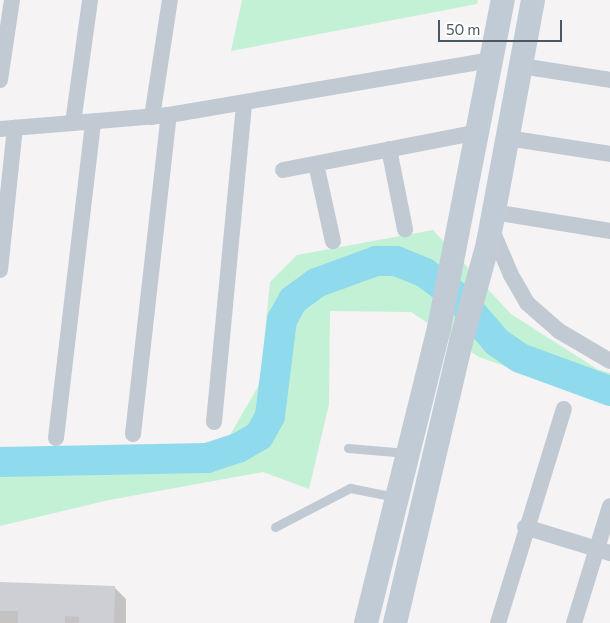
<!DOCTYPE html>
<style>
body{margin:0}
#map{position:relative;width:610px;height:623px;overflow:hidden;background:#f5f3f3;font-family:Commissioner,sans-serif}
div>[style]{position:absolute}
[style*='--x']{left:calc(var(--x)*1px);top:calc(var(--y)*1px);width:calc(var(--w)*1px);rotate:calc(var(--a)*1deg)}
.green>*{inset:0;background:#c3f1d5}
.shadow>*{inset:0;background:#0003}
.river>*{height:30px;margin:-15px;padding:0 15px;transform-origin:15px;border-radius:15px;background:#90daee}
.building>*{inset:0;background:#cdcfd5}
.lane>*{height:9px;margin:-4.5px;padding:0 4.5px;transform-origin:4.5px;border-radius:4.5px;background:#c1cad2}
.street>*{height:16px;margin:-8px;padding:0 8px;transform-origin:8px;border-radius:8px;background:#c1cad2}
.secondary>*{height:24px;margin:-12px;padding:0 12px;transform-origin:12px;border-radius:12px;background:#c1cbd6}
span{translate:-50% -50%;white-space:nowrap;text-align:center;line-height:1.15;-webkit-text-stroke:4px #fff;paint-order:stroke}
.scale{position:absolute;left:438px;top:20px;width:124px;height:22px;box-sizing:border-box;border:2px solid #4a5661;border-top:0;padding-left:6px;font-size:15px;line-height:18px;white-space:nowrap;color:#4a5661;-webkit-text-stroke:4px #fff;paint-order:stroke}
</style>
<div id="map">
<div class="green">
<div style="clip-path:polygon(242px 0,478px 0,477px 4px,231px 51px)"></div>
<div style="clip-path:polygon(433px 230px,511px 314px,597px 369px,610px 373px,610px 404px,479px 357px,411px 312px,330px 311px,329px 404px,309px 489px,263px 472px,109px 500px,0 526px,0 451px,212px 449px,230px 435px,260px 383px,270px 282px,297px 255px)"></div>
</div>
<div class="shadow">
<div style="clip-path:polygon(0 583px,114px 587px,126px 599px,126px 623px,0 623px)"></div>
</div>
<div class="river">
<div style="--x:0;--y:462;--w:207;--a:-1.1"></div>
<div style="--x:207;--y:458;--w:33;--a:-18"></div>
<div style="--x:238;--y:448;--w:24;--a:-30"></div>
<div style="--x:259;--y:436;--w:23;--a:-61"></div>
<div style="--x:270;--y:416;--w:97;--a:-82.9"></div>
<div style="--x:282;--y:320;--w:23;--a:-61"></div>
<div style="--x:293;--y:300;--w:29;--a:-36"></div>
<div style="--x:316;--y:283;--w:64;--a:-20.1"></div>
<div style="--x:376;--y:261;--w:20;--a:0"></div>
<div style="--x:396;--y:261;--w:31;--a:22"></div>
<div style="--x:425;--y:273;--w:44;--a:36.6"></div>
<div style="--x:460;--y:299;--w:57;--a:49.3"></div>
<div style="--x:497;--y:342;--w:28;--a:35"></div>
<div style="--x:520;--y:358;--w:96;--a:20.1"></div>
</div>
<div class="building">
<div style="clip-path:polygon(0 582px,115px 586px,114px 623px,79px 623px,79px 617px,65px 616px,65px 623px,18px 623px,18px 611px,0 611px)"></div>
</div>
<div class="lane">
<div style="--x:348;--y:448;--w:59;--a:4.8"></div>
<div style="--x:275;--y:527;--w:85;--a:-27.5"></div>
<div style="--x:350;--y:488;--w:47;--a:11.1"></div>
</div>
<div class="street">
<div style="--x:521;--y:66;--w:90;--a:8.9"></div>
<div style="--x:0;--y:80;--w:81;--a:-81.5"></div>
<div style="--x:152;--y:117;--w:118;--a:-81.3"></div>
<div style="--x:73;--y:123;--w:124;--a:-82.1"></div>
<div style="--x:0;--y:129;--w:170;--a:-4.7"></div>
<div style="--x:169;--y:115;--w:326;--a:-9.7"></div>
<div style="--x:507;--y:138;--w:104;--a:8.8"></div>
<div style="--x:389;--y:149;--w:82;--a:78.7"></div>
<div style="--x:316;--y:164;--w:79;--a:77.6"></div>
<div style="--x:283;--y:170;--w:199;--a:-11"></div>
<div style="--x:493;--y:212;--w:119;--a:9.2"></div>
<div style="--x:491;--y:228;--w:51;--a:66.9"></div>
<div style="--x:511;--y:275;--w:32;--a:60"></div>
<div style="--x:527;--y:303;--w:43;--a:41.2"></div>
<div style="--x:559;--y:331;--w:59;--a:30.5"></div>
<div style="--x:0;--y:270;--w:143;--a:-84"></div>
<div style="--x:214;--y:422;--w:318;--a:-84.6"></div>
<div style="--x:133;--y:434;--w:321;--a:-83.6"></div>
<div style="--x:56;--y:438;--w:318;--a:-83.3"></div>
<div style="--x:525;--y:527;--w:89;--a:17"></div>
<div style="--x:498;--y:623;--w:224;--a:-72.9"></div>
<div style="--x:574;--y:623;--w:122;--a:-72.9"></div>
</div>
<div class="secondary">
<div style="--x:366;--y:623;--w:304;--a:-76.1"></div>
<div style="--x:439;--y:328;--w:334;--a:-79"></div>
<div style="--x:395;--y:623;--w:289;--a:-76.8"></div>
<div style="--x:461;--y:342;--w:103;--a:-74.7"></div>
<div style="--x:488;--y:243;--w:247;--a:-79.5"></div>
</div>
<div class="scale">50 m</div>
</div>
